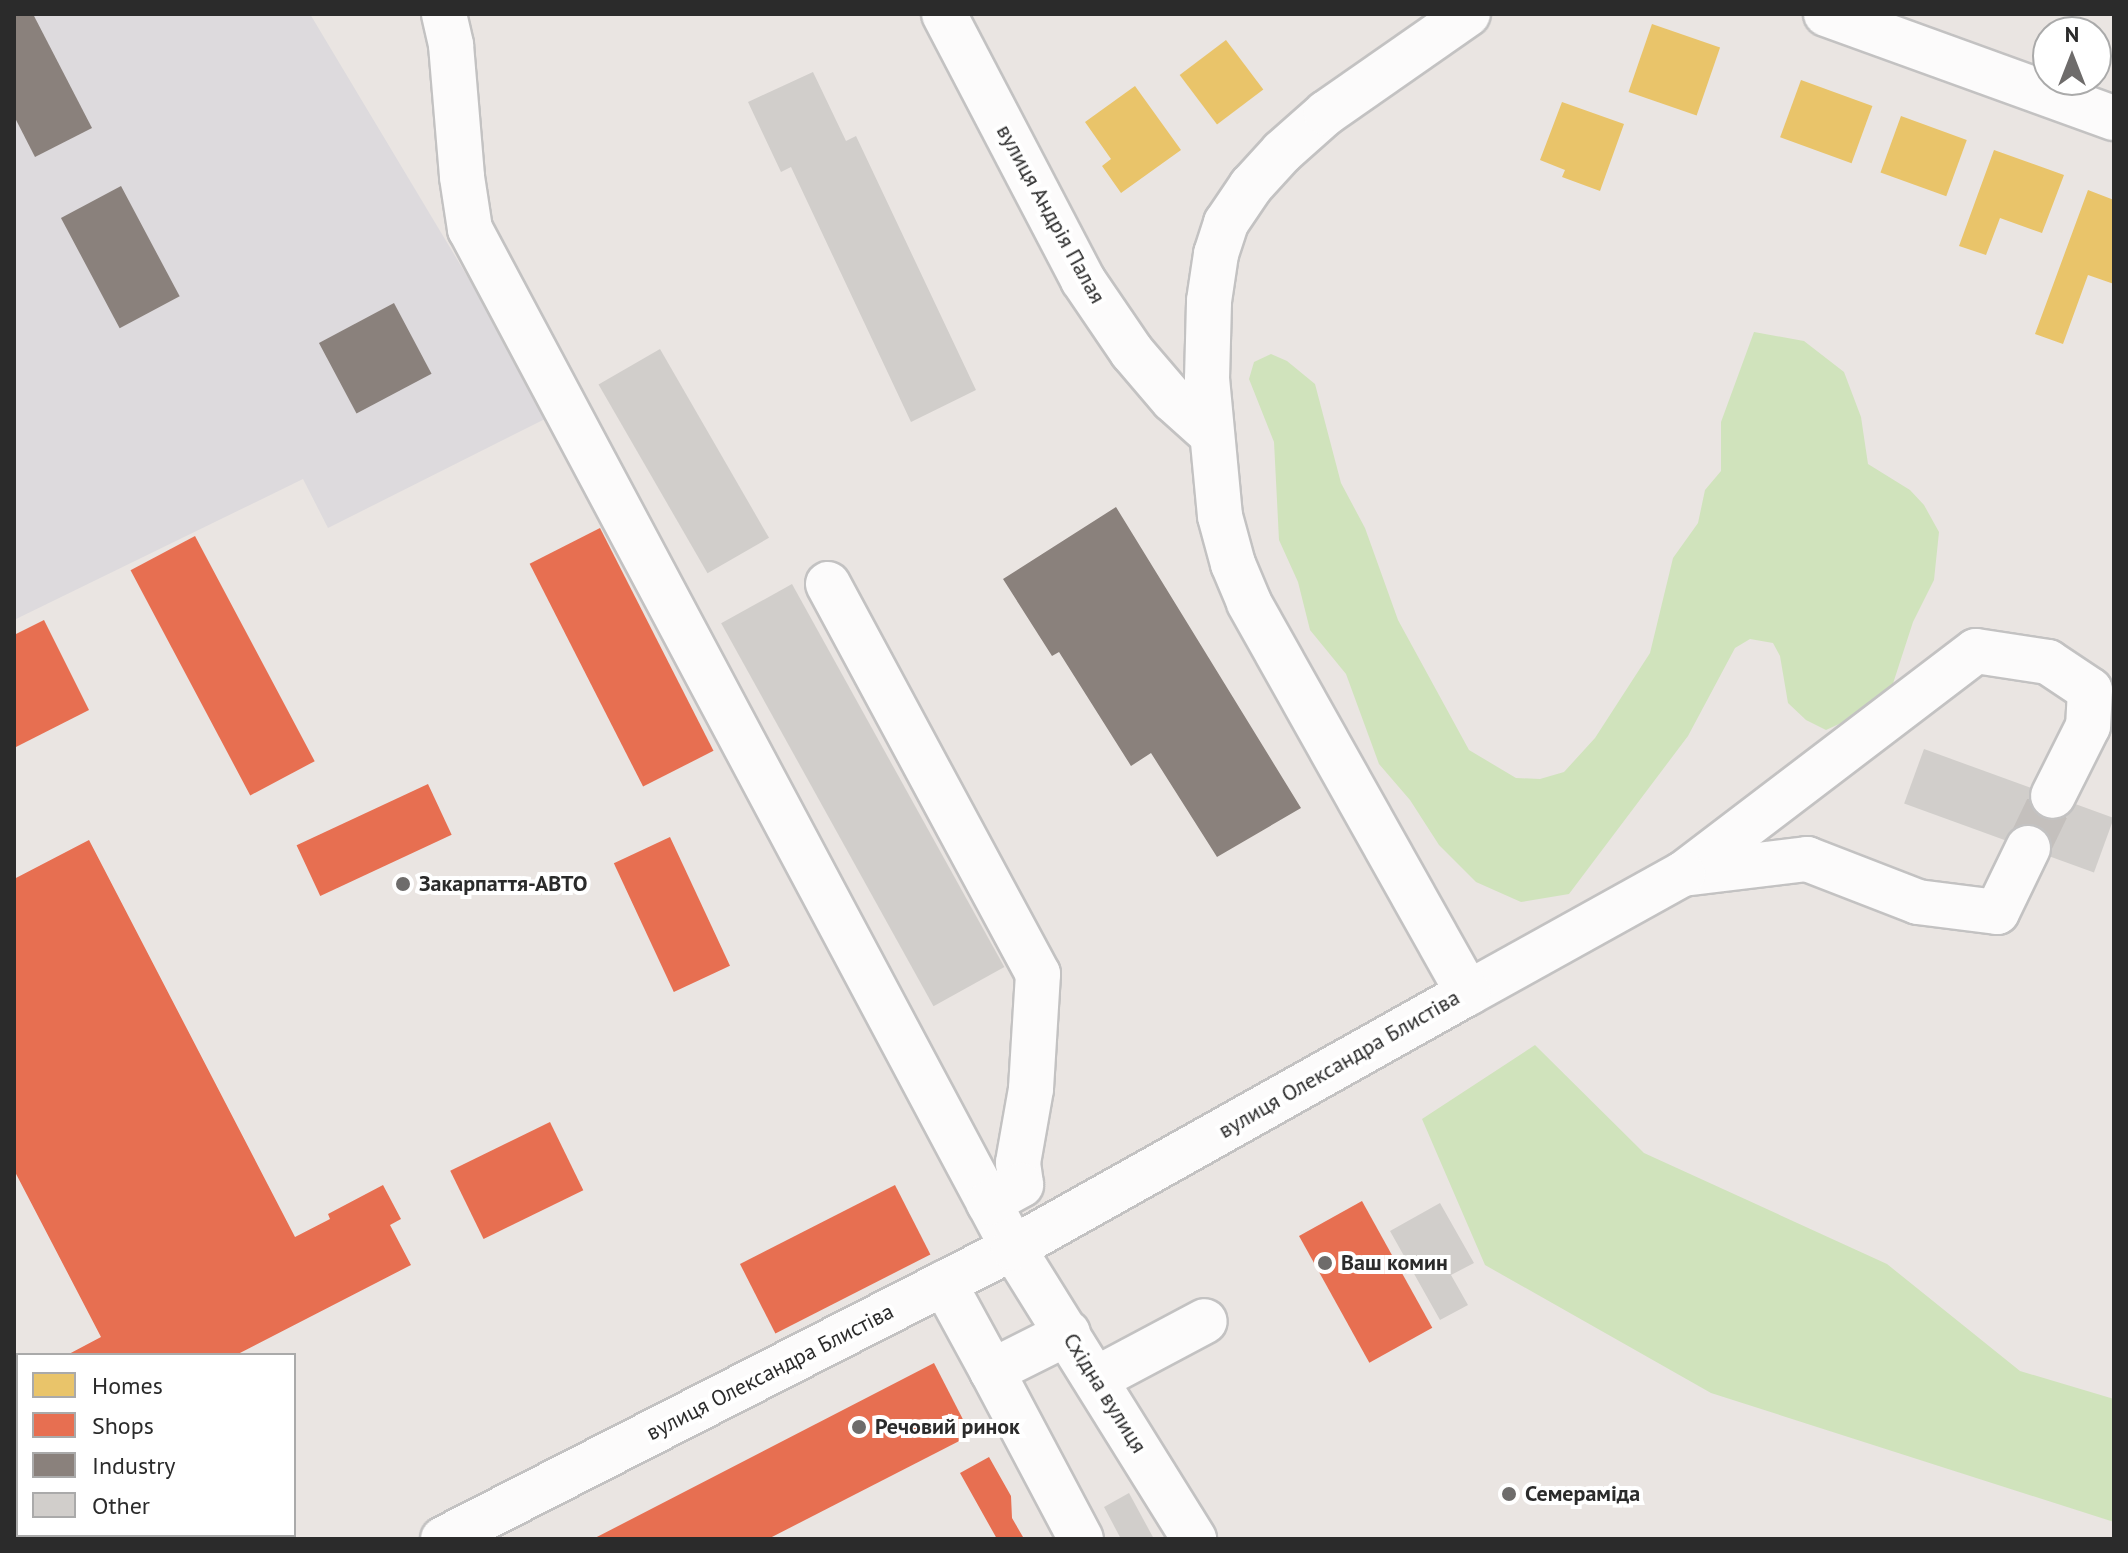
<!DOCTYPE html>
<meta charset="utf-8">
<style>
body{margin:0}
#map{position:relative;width:2128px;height:1553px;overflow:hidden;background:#eae5e2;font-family:"PT Sans",sans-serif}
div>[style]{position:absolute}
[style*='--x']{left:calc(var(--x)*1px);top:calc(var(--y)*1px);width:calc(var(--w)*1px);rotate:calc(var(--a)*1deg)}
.industrial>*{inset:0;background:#dddadd}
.green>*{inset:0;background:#d0e3bc}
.homes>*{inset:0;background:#e9c46a;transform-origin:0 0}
.shops>*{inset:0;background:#e76f51;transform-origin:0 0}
.industry>*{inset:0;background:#8a817c;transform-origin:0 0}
.building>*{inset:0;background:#d1cecb;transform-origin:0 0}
.minor-tunnel>*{height:44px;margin-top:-22px;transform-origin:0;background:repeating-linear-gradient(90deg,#c4c0bd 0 44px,transparent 0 66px)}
.roads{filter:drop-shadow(2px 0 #c3c2c2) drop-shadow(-2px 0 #c3c2c2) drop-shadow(0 2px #c3c2c2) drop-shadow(0 -2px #c3c2c2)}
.minor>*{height:44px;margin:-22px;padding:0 22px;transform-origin:22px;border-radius:22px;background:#fcfbfb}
.dots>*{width:22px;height:22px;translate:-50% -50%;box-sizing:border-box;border:4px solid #fff;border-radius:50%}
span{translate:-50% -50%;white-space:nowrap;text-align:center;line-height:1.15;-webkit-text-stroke:8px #fff;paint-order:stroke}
.street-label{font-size:22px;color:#2b2b2b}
.poi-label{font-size:22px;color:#2b2b2b;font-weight:700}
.left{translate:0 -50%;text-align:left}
.frame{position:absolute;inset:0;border:16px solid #2b2b2b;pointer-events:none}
.legend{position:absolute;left:16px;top:1353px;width:280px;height:184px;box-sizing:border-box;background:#fff;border:2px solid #aaa;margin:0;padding:10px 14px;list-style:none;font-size:24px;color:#2b2b2b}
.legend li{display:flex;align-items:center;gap:16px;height:40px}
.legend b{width:40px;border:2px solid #aaa}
.north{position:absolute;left:2032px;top:16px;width:80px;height:80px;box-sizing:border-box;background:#fff;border:2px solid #aaa;border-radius:50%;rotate:0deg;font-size:22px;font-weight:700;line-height:32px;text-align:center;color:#2b2b2b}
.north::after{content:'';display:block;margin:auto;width:28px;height:36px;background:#6e6c6b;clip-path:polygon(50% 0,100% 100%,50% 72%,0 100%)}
</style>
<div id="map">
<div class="industrial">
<div style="clip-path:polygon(14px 14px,310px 14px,551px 416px,328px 528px,303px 479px,14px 620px)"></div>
</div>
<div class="green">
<div style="clip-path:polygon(1754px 332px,1804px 341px,1844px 372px,1861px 417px,1868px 464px,1910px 490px,1924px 505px,1939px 532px,1934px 580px,1913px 622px,1887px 702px,1826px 730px,1806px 720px,1788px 703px,1780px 656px,1773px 643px,1750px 639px,1735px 648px,1688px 736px,1569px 894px,1521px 902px,1476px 882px,1439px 845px,1410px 800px,1379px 764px,1346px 674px,1310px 630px,1298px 582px,1279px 540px,1274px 442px,1249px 379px,1254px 362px,1271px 354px,1287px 361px,1315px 384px,1341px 483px,1365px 528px,1398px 620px,1469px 750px,1516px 778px,1540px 779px,1564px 772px,1595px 738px,1650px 653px,1673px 558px,1698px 523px,1705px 490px,1721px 471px,1721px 422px)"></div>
<div style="clip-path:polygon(1535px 1045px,1644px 1153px,1887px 1264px,2020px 1371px,2114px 1399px,2114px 1522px,1711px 1393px,1485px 1265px,1422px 1119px)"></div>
</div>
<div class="homes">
<div style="left:1652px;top:24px;width:72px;height:72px;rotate:19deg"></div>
<div style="left:1226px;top:40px;width:62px;height:58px;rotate:53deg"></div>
<div style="left:1801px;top:80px;width:76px;height:61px;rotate:20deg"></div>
<div style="clip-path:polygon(1135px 86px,1181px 150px,1121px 193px,1102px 166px,1111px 159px,1085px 122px)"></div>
<div style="clip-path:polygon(1562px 102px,1624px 124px,1600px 191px,1562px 177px,1565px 170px,1540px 160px)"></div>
<div style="left:1901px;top:116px;width:70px;height:60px;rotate:20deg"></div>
<div style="clip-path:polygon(1994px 150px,2064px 175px,2042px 233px,2000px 218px,1986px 255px,1959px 246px)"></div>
<div style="clip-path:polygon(2088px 190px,2114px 200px,2114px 284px,2088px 275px,2063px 344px,2035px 334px)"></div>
</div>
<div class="shops">
<div style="left:600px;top:528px;width:250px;height:79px;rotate:63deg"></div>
<div style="left:195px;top:536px;width:255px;height:73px;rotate:62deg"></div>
<div style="clip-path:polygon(44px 620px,89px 710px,14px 748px,14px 635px)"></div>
<div style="left:428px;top:784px;width:56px;height:145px;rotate:65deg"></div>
<div style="left:670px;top:837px;width:142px;height:62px;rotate:65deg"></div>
<div style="clip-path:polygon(89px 840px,295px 1237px,330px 1219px,328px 1214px,383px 1185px,401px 1219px,390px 1225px,411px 1265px,236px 1355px,67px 1355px,101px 1337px,14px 1170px,14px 879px)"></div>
<div style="left:550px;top:1122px;width:76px;height:111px;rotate:64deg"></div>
<div style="left:895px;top:1185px;width:78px;height:174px;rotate:63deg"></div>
<div style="left:1362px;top:1201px;width:145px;height:72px;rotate:61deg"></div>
<div style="clip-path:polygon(934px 1363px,971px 1435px,768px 1539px,593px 1539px)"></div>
<div style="left:18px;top:1380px;width:88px;height:5px;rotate:90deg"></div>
<div style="clip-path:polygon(989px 1457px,1011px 1496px,1012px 1518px,1023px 1537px,1020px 1539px,997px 1539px,960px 1473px)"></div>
</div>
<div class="industry">
<div style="clip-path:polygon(14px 14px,33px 14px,92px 128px,35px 157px,14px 116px)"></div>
<div style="left:121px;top:186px;width:125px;height:68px;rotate:62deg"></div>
<div style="left:394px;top:303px;width:80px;height:85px;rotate:62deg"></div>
<div style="clip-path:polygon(1116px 507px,1301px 808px,1217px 857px,1151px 753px,1131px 766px,1059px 652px,1052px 656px,1003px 579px)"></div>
</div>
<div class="building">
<div style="clip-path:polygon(813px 72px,846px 141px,856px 136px,976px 390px,911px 422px,791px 167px,781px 172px,748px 102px)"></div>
<div style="left:660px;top:349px;width:218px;height:71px;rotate:60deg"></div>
<div style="left:792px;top:584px;width:438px;height:81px;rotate:61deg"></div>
<div style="left:1924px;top:749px;width:202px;height:58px;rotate:20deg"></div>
<div style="clip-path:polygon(1440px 1203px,1474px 1263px,1451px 1275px,1468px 1305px,1440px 1320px,1390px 1231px)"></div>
<div style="clip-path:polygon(1129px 1493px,1154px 1539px,1121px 1539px,1104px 1507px)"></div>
</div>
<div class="minor-tunnel">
<div style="--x:2028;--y:848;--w:58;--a:-64.3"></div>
</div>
<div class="roads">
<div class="minor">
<div style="--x:444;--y:14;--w:32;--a:77"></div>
<div style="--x:451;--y:45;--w:132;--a:85.2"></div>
<div style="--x:462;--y:177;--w:53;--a:81.3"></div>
<div style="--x:470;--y:229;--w:1155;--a:61.95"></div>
<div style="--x:1013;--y:1248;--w:343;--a:58.1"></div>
<div style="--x:944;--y:14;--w:300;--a:62.4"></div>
<div style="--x:1083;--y:280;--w:87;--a:55.8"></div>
<div style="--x:1132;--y:352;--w:63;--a:49.5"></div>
<div style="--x:1173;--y:400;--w:52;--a:41.9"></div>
<div style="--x:1826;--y:14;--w:306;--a:19.9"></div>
<div style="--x:828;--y:584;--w:443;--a:61.7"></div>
<div style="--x:1038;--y:974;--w:115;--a:93.5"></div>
<div style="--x:1031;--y:1089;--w:75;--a:100"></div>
<div style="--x:1018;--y:1163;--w:22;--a:82"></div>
<div style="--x:1021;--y:1185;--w:37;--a:151"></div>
<div style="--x:2028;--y:848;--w:71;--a:115.8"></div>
<div style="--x:1997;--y:912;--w:80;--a:-172.8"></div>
<div style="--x:1918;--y:902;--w:119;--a:-158.8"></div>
<div style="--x:1807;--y:859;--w:125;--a:173.1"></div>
<div style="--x:1683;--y:874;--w:368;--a:-37.3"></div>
<div style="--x:1976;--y:651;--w:73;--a:8.7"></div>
<div style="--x:2048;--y:662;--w:50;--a:33.7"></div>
<div style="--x:2090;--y:690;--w:36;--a:93"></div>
<div style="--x:2088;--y:726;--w:78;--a:116.6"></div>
<div style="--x:1468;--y:993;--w:246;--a:-29"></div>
<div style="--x:944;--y:1283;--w:100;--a:61.4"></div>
<div style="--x:1068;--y:1333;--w:85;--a:153.4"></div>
<div style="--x:992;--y:1371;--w:190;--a:62.1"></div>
<div style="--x:1096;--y:1379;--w:123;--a:-28"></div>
<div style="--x:443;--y:1539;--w:640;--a:-27.05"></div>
<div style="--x:1013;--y:1248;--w:522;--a:-29.27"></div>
<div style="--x:1468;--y:993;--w:448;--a:-119.3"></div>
<div style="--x:1249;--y:602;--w:41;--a:-112.8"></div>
<div style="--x:1233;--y:564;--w:50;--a:-105.2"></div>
<div style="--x:1220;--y:516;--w:138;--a:-95.4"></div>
<div style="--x:1207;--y:379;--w:78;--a:-88.5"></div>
<div style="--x:1209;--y:301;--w:48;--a:-81.5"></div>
<div style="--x:1216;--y:254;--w:33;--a:-72"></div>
<div style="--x:1226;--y:223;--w:45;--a:-56"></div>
<div style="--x:1251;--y:186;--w:46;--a:-47.6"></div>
<div style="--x:1282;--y:152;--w:59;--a:-41.6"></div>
<div style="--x:1326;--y:113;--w:173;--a:-34.9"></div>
</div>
</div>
<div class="dots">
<div style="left:403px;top:884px;background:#6e6c6b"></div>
<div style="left:1325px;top:1263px;background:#6e6c6b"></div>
<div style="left:859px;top:1427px;background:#6e6c6b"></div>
<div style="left:1509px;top:1494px;background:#6e6c6b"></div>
</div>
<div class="street-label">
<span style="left:1051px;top:214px;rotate:61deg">вулиця Андрія Палая</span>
<span style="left:1339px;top:1064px;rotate:-30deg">вулиця Олександра Блистіва</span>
<span style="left:770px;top:1372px;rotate:-27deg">вулиця Олександра Блистіва</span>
<span style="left:1105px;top:1393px;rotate:58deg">Східна вулиця</span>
</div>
<div class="poi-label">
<span class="left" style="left:419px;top:884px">Закарпаття-АВТО</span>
<span class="left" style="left:1341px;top:1263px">Ваш комин</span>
<span class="left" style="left:875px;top:1427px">Речовий ринок</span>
<span class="left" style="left:1525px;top:1494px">Семераміда</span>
</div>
<div class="frame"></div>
<ul class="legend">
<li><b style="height:22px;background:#e9c46a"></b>Homes</li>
<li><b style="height:22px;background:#e76f51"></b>Shops</li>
<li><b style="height:22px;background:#8a817c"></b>Industry</li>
<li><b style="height:22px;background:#d1cecb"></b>Other</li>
</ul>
<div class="north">N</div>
</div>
